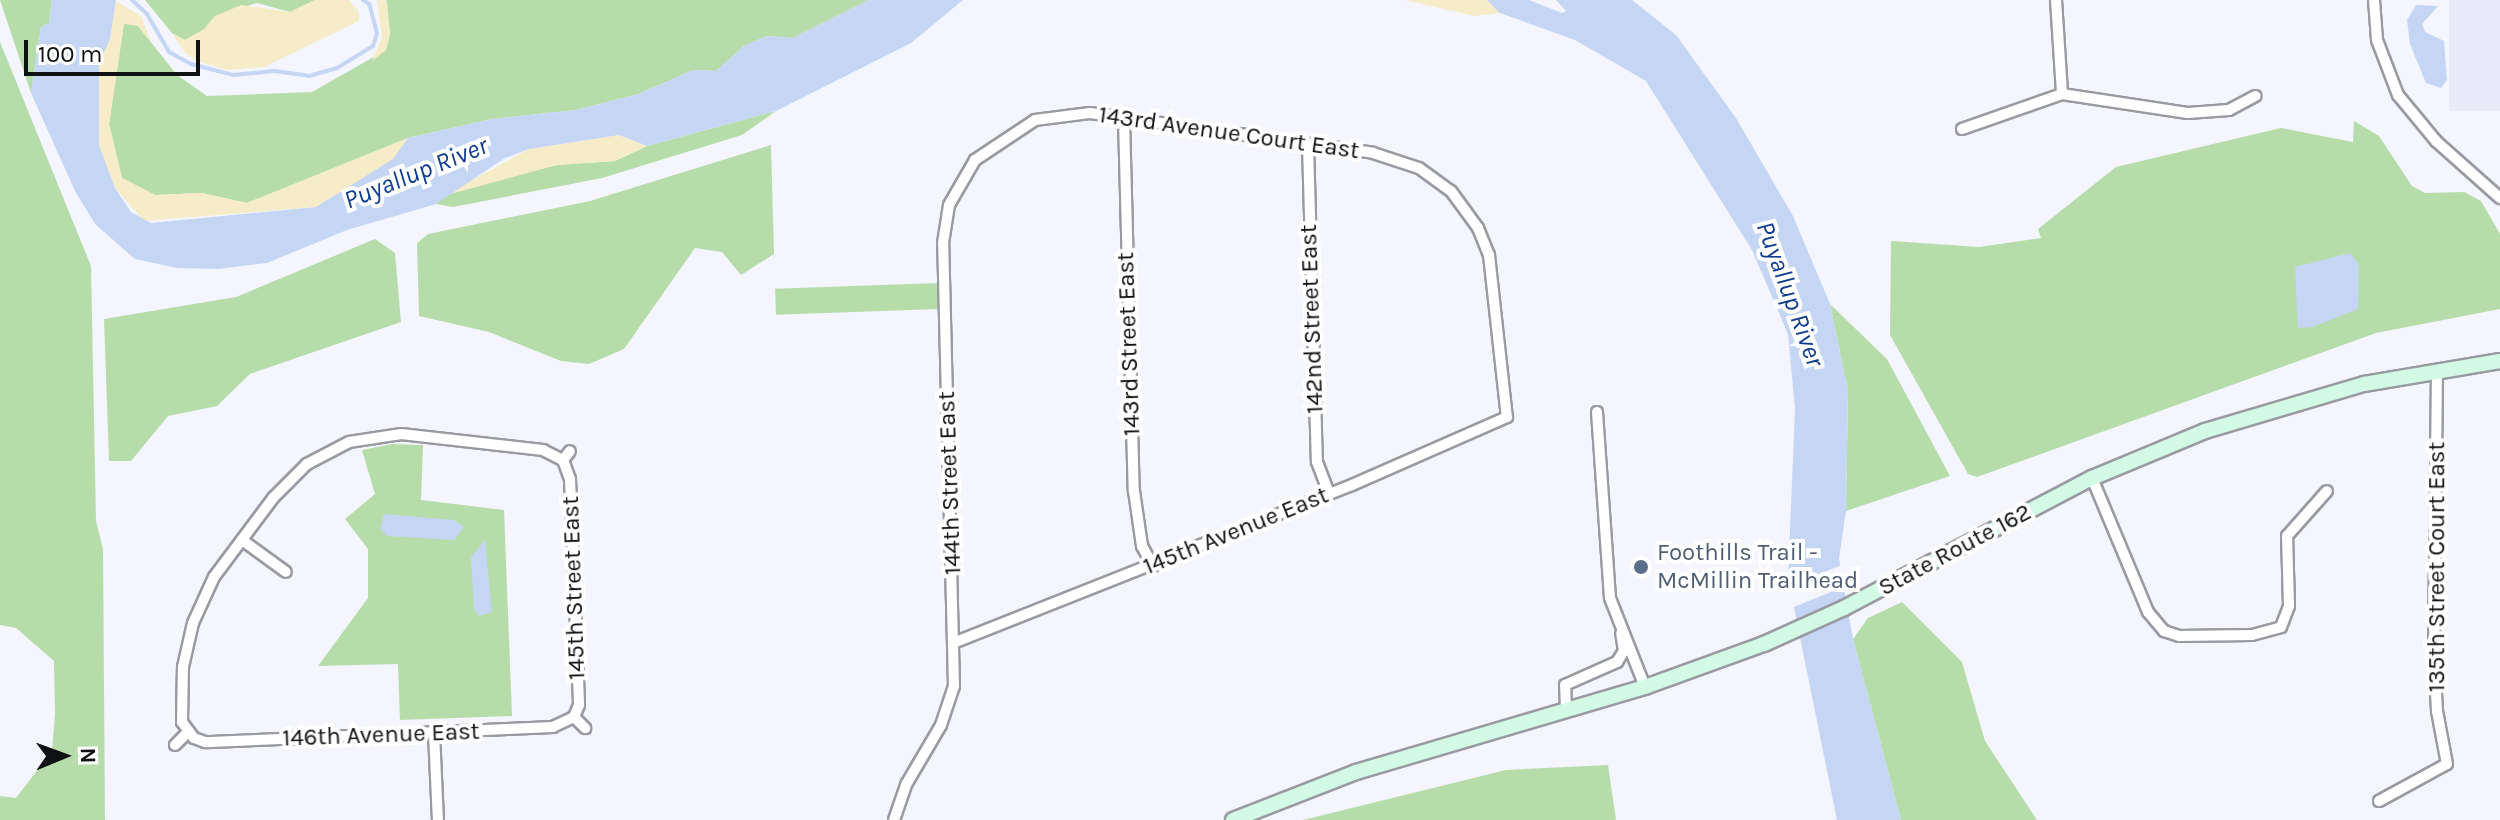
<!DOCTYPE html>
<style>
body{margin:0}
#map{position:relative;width:2500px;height:820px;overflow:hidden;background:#f4f5fe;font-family:Karla,sans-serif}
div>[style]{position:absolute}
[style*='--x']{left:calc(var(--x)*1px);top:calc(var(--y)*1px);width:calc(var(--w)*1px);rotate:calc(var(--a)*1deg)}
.built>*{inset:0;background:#e9eafa;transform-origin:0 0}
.green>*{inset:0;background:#b6dda9;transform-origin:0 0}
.sand>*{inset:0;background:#f6ecc7}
.water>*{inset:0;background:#c5d6f5}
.pier>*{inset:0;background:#f4f5fe}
.stream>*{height:4px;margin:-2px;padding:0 2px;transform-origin:2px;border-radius:2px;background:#c5d6f5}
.roads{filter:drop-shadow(2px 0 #999aa2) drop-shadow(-2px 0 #999aa2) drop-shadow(0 2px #999aa2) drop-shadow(0 -2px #999aa2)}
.street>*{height:10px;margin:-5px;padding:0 5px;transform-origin:5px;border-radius:5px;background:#fff}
.secondary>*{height:14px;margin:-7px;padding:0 7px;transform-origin:7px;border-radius:7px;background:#d2fae5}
.dots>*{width:22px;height:22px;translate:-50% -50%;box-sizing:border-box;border:4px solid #fff;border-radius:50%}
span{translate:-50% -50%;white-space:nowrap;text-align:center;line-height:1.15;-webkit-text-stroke:8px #fff;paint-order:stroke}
.street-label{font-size:24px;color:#101113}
.service-label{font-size:24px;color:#4e5e75}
.left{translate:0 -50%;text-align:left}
.water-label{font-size:26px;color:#0f3c8f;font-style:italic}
.north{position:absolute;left:24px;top:716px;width:80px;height:80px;-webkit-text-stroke:6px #fff;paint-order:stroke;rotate:89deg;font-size:22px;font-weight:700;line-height:32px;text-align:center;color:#101113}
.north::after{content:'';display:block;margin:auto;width:28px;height:36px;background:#101113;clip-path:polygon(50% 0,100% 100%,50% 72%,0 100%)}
.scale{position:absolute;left:24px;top:40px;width:176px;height:36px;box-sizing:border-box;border:4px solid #101113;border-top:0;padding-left:10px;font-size:24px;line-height:28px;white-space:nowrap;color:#101113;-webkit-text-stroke:6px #fff;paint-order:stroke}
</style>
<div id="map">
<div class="built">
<div style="left:2449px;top:0;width:51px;height:111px"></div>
</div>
<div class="green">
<div style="clip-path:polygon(0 0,52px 0,49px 23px,41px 27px,31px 93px)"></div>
<div style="clip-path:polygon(145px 0,315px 0,290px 12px,257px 3px,215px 16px,205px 29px,185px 40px,172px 33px)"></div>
<div style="clip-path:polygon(386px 0,869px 0,793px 38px,767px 36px,744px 46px,716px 71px,693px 70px,639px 94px,576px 110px,492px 119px,408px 138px,247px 203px,202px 193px,155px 195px,122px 178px,109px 124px,124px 23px,138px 26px,177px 75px,207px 96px,312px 92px,386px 50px,390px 34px)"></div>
<div style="clip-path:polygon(0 42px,91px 266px,96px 521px,103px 549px,105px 820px,0 820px,0 796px,16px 798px,52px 751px,55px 714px,54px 661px,16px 628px,0 625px)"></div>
<div style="clip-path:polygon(776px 111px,742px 135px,602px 178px,453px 207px,436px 204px,443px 196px,485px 182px,557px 165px,615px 161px,647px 146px)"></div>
<div style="clip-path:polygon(2354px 121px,2379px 136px,2412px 186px,2425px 193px,2464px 192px,2481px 201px,2500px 234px,2500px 309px,2376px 333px,1977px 477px,1968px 474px,1890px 335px,1891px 241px,1979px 247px,2041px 238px,2038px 229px,2116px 167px,2281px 128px,2353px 142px)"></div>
<div style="clip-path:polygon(771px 145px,774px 254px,741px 275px,722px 252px,695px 248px,624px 349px,589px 364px,561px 361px,489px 332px,419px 316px,417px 243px,428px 234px,590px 201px)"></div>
<div style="clip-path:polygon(375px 239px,395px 253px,401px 322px,250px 374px,217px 406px,168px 416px,131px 461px,109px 461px,104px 319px,236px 297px)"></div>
<div style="left:938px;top:283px;width:26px;height:163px;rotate:88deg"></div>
<div style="clip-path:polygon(1830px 304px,1887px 359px,1950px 476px,1846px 511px,1848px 391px)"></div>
<div style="clip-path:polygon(392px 444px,423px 445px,421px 500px,504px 510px,512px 716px,400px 720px,398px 664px,318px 666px,368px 598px,368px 549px,345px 519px,375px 494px,362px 450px)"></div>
<div style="clip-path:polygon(1902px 602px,1962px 662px,1985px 741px,2037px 820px,1901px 820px,1853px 639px,1868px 618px)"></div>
<div style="clip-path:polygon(1608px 765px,1616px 820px,1303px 820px,1506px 770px)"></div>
</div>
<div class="sand">
<div style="clip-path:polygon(315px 0,349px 0,359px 12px,359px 21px,264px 67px,226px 70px,200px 62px,186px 54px,172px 33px,185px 40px,204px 29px,215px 16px,241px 5px,290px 12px)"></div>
<div style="clip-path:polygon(377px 0,387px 1px,390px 34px,386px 50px,372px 61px,382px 38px)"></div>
<div style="clip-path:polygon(1405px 0,1487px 0,1500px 13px,1474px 16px)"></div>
<div style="clip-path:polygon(116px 1px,141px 16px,152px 44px,138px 26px,124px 24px,109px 124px,122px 178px,155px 195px,202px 193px,247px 203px,408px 138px,394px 159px,316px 207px,144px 221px,115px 188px,99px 145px,99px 64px,110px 39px)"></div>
<div style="clip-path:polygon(619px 135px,647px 146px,615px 161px,557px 165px,443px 196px,529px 149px)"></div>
</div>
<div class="water">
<div style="clip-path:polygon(52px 0,116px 0,110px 39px,99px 64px,99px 145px,115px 188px,131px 212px,151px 223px,316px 207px,393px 159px,408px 138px,492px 119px,576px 110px,639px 94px,693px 70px,716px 71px,744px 46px,767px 36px,793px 38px,869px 0,963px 0,911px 43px,776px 111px,647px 146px,619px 135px,529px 149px,505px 158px,436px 204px,347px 230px,267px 263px,218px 269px,177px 268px,135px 259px,96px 225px,76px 193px,31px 93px,41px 27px,49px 23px)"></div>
<div style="clip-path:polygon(1487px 0,1529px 0,1562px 13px,1566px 11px,1556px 0,1632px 0,1676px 35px,1736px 118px,1793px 216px,1830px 304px,1848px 391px,1846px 511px,1839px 558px,1853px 639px,1901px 820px,1837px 820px,1788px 578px,1795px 409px,1788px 334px,1752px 250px,1646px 81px,1575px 40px,1500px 13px)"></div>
<div style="clip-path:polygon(2416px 5px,2438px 6px,2422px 24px,2425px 32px,2444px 41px,2447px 80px,2441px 88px,2426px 83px,2410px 44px,2407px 20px)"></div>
<div style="clip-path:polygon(2350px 253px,2359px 265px,2358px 309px,2313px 327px,2298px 328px,2295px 267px)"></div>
<div style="clip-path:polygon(384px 514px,454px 520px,464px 527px,454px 540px,387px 536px,380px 529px)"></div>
<div style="clip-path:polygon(485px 540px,492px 612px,479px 616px,474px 609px,471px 557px)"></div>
</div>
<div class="pier">
<div style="clip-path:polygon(1844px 564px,1848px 585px,1789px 609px,1786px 588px)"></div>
</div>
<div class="stream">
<div style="--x:132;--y:0;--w:21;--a:43"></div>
<div style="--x:147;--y:14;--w:44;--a:59.9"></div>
<div style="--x:169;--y:52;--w:25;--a:29"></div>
<div style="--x:191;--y:64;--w:43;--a:14.7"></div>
<div style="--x:233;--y:75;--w:42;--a:-5.4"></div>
<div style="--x:275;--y:71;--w:34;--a:8"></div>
<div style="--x:309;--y:76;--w:29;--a:-16"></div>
<div style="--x:337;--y:68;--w:42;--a:-31.4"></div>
<div style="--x:373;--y:46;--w:14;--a:-73"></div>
<div style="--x:377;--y:33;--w:30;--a:-105"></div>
<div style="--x:369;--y:4;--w:7;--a:-146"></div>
</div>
<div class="roads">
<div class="street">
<div style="--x:2056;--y:0;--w:94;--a:86.3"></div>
<div style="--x:2374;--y:0;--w:40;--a:85.7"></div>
<div style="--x:2377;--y:40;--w:59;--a:69.1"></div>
<div style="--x:2398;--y:95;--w:60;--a:50.4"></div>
<div style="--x:2436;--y:141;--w:86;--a:41.7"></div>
<div style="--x:1124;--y:119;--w:372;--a:88.5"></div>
<div style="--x:1134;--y:491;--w:56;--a:81.7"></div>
<div style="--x:1142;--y:546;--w:23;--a:61"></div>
<div style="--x:1962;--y:129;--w:106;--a:-19.3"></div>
<div style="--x:2062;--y:94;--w:127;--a:8.6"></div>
<div style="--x:2188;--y:113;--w:41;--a:-4.2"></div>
<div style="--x:2229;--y:110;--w:30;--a:-28"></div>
<div style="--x:1308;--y:144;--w:318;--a:88.4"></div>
<div style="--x:1317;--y:462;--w:33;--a:69"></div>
<div style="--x:1597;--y:412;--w:186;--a:86"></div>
<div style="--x:1610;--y:598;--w:96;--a:68.5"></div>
<div style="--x:401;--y:434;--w:143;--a:6.4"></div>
<div style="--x:543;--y:450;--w:22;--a:27"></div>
<div style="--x:563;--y:460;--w:20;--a:70"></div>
<div style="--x:570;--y:479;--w:226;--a:87.7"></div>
<div style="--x:579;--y:705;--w:13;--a:113"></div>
<div style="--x:574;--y:717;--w:23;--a:155"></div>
<div style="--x:553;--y:727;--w:348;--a:177.5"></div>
<div style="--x:205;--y:742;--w:12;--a:-160"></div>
<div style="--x:194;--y:738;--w:20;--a:-127"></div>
<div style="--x:182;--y:722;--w:55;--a:-89"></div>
<div style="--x:183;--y:667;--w:45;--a:-77.2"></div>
<div style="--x:193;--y:623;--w:51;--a:-65.5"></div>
<div style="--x:214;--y:577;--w:99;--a:-53.2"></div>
<div style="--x:273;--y:498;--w:48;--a:-45"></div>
<div style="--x:307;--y:464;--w:47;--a:-27.6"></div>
<div style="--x:349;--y:442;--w:53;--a:-8.7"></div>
<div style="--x:563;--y:460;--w:11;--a:-52"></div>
<div style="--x:2092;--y:478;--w:145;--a:67.3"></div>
<div style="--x:2148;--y:612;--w:25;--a:50"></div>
<div style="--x:2164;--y:631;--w:16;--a:18"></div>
<div style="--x:2179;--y:636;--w:73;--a:-0.8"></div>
<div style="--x:2252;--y:635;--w:30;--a:-15"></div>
<div style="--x:2281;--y:627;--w:22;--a:-69"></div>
<div style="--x:2289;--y:606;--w:70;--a:-91.6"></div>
<div style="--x:2287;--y:536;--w:60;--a:-48.4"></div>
<div style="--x:242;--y:540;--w:54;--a:36"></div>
<div style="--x:1566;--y:710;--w:25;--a:-92"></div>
<div style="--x:1565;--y:685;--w:57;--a:-23.9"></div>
<div style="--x:1617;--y:662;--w:13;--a:-58"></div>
<div style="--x:1624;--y:651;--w:18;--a:-99"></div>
<div style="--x:574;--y:717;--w:16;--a:45"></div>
<div style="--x:434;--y:733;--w:87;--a:87.4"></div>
<div style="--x:175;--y:745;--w:17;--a:-45"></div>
<div style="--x:2379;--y:801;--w:77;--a:-28.6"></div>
<div style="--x:2447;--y:764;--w:54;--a:-100.7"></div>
<div style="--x:2437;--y:711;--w:55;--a:-93.1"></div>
<div style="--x:2434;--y:656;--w:286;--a:-89.4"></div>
<div style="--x:894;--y:820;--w:39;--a:-71"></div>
<div style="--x:907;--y:783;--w:67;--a:-59.6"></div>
<div style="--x:941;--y:725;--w:41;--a:-71.6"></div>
<div style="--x:954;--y:686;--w:443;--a:-91.4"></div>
<div style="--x:943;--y:243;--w:38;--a:-81"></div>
<div style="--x:949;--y:205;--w:52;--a:-60"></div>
<div style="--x:975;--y:160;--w:72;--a:-33.7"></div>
<div style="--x:1035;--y:120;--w:55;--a:-7.3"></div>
<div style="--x:1090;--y:113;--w:286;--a:8"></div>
<div style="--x:1373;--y:153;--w:48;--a:18.1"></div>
<div style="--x:1419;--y:168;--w:39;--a:36"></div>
<div style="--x:1451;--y:191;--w:46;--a:53.9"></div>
<div style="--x:1478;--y:228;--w:29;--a:68"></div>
<div style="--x:1489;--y:255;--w:163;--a:83.7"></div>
<div style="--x:1507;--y:417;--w:169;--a:156.3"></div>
<div style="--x:1352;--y:485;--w:425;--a:158.4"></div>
</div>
<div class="secondary">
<div style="--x:1233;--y:820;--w:132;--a:-21.3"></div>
<div style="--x:1356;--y:772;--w:301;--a:-16.4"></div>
<div style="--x:1645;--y:687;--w:127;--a:-19.9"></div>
<div style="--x:1764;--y:644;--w:88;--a:-24.2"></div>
<div style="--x:1844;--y:608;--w:280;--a:-27.7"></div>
<div style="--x:2092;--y:478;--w:122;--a:-22.6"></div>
<div style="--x:2205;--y:431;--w:166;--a:-16.5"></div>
<div style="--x:2364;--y:384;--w:138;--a:-9.6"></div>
</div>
</div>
<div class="dots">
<div style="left:1641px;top:567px;background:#5c6f8a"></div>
</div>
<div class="street-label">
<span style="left:1229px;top:133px;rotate:8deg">143rd Avenue Court East</span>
<span style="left:1312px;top:319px;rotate:-92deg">142nd Street East</span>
<span style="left:1129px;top:344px;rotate:-92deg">143rd Street East</span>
<span style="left:950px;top:483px;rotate:-92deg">144th Street East</span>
<span style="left:1236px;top:531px;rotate:-22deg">145th Avenue East</span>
<span style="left:1955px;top:550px;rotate:-28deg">State Route 162</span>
<span style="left:2437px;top:567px;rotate:-90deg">135th Street Court East</span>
<span style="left:574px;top:588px;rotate:-92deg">145th Street East</span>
<span style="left:381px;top:735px;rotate:-2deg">146th Avenue East</span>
</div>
<div class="service-label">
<span class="left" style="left:1657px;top:567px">Foothills Trail -<br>McMillin Trailhead</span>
</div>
<div class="water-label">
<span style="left:416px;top:173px;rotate:-22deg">Puyallup River</span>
<span style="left:1790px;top:294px;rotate:70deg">Puyallup River</span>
</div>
<div class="north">N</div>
<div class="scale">100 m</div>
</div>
